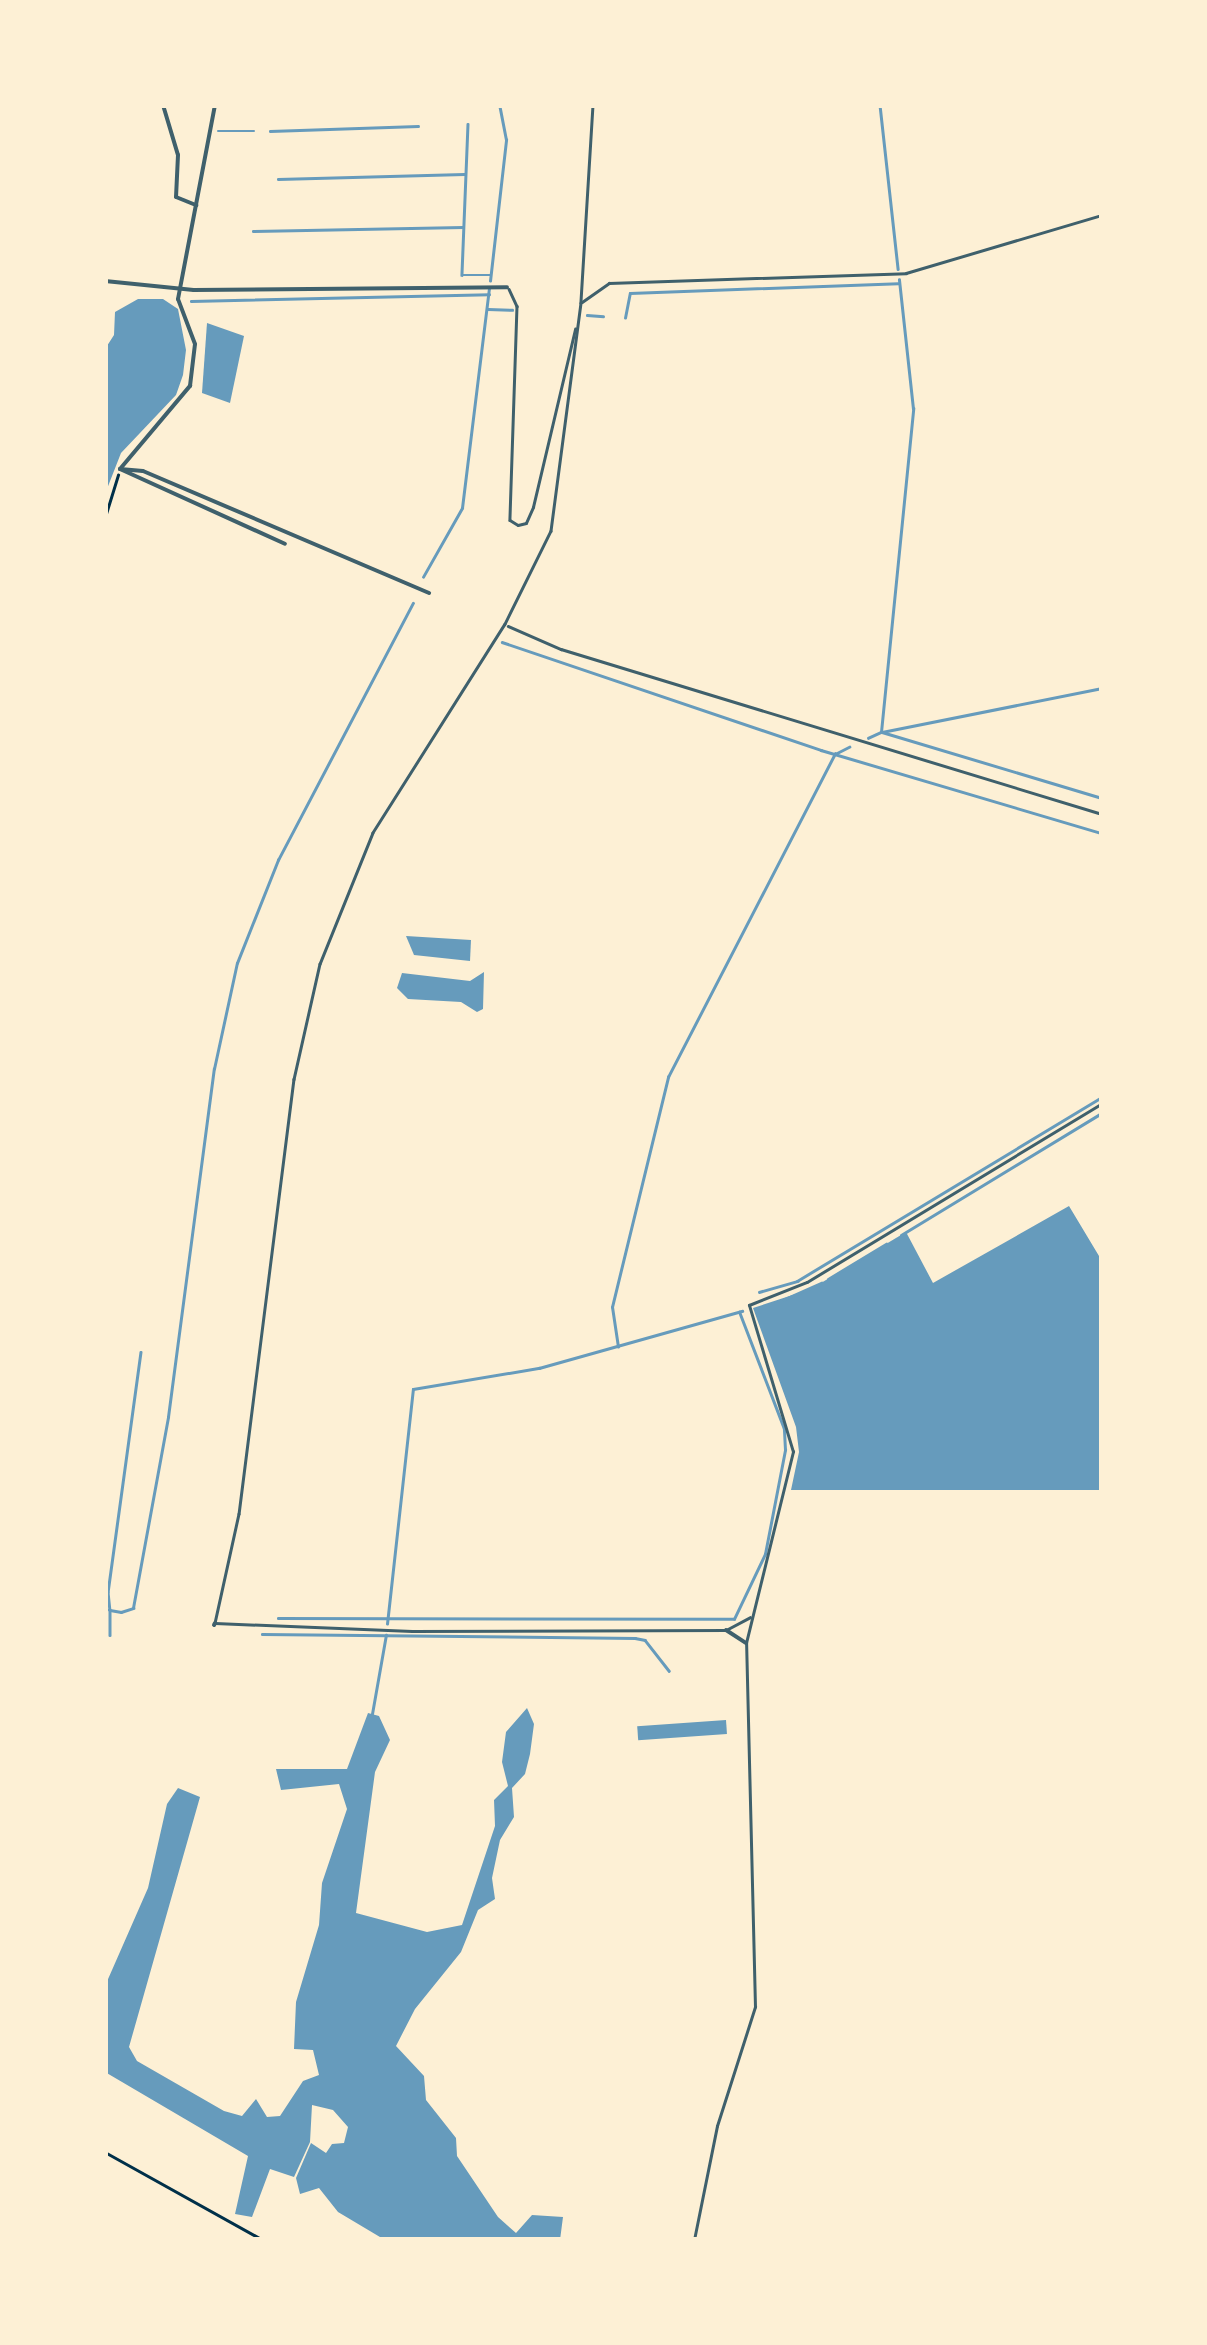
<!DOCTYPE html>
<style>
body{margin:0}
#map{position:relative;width:1207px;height:2345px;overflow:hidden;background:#fdf0d5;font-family:Karla,sans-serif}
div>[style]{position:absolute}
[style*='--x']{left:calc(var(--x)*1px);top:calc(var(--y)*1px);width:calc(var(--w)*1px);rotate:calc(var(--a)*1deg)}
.water>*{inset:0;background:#669bbc;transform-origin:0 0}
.stream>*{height:2.5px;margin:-1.25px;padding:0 1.25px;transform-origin:1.25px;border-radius:1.25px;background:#669bbc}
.path>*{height:2.5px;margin:-1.25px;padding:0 1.25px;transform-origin:1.25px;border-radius:1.25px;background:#003049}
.service>*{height:2.5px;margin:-1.25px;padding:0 1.25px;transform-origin:1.25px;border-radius:1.25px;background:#3f606c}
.minor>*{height:4px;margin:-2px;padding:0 2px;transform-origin:2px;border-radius:2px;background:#3f606c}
span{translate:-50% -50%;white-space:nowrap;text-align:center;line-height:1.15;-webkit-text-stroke:8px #fdf0d5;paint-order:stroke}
.frame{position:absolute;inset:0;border:108px solid #fdf0d5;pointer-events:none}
</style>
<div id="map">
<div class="water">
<div style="clip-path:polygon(138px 299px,163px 299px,178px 309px,186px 350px,183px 375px,176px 395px,121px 453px,105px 494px,105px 349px,114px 335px,115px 312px)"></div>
<div style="clip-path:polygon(207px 323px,244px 336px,230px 403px,202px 393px)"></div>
<div style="clip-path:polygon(406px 936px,471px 940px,470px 961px,414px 955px)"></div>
<div style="clip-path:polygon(484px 972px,483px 1009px,477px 1012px,461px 1002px,408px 999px,397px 988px,402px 973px,470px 981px)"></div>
<div style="clip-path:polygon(1069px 1206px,1102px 1261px,1102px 1490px,791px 1490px,799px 1452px,796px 1427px,753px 1308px,811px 1289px,906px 1232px,933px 1283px)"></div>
<div style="clip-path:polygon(527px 1708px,534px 1724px,530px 1754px,525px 1774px,512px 1788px,514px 1817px,500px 1840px,492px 1878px,495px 1899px,478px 1910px,461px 1952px,415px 2009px,396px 2046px,424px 2076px,426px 2100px,456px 2138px,457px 2156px,498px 2217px,516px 2233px,532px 2215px,563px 2217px,560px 2240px,385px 2240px,338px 2212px,319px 2188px,300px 2194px,296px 2178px,311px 2143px,326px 2153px,332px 2144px,344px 2143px,348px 2127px,333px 2110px,312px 2105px,310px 2142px,294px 2177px,270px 2169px,252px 2217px,235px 2214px,248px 2156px,105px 2072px,105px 1986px,148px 1888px,167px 1804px,178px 1788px,200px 1797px,129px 2047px,137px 2061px,224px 2111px,242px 2116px,256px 2099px,267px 2117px,280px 2116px,303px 2081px,319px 2075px,313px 2050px,294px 2049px,296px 2002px,319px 1925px,322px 1883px,347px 1809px,339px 1784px,281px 1790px,276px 1769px,347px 1769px,368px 1713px,379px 1716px,390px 1740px,375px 1772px,356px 1913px,427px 1932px,462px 1925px,495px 1826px,494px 1800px,508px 1786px,502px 1762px,506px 1732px)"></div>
<div style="left:726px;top:1720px;width:14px;height:89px;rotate:86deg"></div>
</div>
<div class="stream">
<div style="--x:880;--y:105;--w:165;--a:83.7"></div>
<div style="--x:468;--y:124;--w:151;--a:92.3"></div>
<div style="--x:462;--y:275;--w:29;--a:0"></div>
<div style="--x:218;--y:131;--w:36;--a:0"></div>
<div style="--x:270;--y:131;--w:148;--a:-1.9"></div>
<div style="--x:278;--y:179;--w:186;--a:-1.5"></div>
<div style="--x:253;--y:231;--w:210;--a:-1.1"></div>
<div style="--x:490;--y:281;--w:142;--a:-83.5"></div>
<div style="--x:506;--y:140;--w:36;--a:-101"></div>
<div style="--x:191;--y:301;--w:298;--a:-1.3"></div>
<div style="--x:488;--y:309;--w:24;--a:2"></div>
<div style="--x:587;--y:315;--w:16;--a:4"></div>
<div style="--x:625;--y:318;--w:25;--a:-79"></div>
<div style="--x:630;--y:293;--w:268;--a:-2.1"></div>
<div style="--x:423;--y:577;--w:79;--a:-60.5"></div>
<div style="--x:462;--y:508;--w:221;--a:-83"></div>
<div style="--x:502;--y:642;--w:337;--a:18.7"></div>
<div style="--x:821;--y:750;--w:293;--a:16.5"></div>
<div style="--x:882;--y:732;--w:230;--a:16.7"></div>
<div style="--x:882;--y:732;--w:224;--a:-11.3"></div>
<div style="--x:868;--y:738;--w:14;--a:-25"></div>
<div style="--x:881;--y:732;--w:325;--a:-84.3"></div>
<div style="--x:913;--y:409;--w:130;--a:-96.2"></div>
<div style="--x:901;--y:1235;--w:235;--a:-31.3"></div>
<div style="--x:828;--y:1279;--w:68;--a:-31.1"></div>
<div style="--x:759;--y:1292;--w:40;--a:-16"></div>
<div style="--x:797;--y:1281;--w:356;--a:-31.1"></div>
<div style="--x:783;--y:1300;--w:42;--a:-24.1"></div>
<div style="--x:618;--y:1347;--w:40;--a:-98.5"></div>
<div style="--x:612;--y:1307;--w:237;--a:-76.3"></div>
<div style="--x:668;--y:1077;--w:364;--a:-62.7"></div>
<div style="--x:835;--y:754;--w:16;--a:-27"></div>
<div style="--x:141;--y:1352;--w:242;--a:97.8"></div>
<div style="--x:108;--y:1592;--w:18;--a:84"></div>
<div style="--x:110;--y:1610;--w:11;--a:10"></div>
<div style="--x:121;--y:1612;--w:13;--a:-18"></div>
<div style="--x:133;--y:1608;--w:194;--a:-79.6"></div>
<div style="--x:168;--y:1417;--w:351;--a:-82.5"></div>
<div style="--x:214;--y:1069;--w:108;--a:-77.8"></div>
<div style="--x:237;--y:963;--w:111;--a:-68.3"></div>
<div style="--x:278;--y:860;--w:290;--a:-62.3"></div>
<div style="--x:105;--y:1610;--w:5;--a:0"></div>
<div style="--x:110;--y:1610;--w:25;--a:90"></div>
<div style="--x:278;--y:1618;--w:456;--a:0.1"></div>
<div style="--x:734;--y:1619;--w:72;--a:-64.5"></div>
<div style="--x:765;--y:1554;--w:106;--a:-79.1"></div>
<div style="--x:785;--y:1450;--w:21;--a:-93"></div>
<div style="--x:784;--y:1429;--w:125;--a:-111"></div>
<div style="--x:387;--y:1624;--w:236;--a:-83.7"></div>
<div style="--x:413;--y:1389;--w:128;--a:-9.5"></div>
<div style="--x:539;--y:1368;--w:211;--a:-15.7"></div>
<div style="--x:262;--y:1634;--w:373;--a:0.6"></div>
<div style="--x:635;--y:1638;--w:10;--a:11"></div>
<div style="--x:645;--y:1640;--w:39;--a:52"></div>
<div style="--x:372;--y:1714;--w:80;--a:-80"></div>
</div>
<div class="path">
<div style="--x:105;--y:517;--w:44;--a:-72.8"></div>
<div style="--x:105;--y:2152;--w:181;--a:29.1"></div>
</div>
<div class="service">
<div style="--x:593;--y:105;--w:198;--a:93.5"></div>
<div style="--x:581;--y:303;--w:230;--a:97.5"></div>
<div style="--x:551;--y:531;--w:104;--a:116.3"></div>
<div style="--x:505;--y:624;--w:247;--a:122.3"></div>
<div style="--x:373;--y:833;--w:141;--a:112"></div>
<div style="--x:320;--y:964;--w:118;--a:102.7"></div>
<div style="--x:294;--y:1079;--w:438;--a:97.2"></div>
<div style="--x:239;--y:1514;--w:112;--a:102.4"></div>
<div style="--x:215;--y:1623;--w:197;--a:2.3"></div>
<div style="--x:412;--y:1631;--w:314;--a:-0.2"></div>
<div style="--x:726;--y:1630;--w:27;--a:-28"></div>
<div style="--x:509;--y:289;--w:19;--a:65"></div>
<div style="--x:517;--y:306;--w:214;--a:91.9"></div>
<div style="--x:510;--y:520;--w:9;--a:32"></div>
<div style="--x:518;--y:525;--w:8;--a:-14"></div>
<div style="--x:526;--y:523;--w:17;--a:-66"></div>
<div style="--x:533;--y:507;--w:183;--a:-76.7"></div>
<div style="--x:582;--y:302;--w:33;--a:-35"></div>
<div style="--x:609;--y:283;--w:297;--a:-1.9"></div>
<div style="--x:906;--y:273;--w:204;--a:-16.5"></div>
<div style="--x:508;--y:626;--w:58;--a:23.5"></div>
<div style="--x:561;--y:649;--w:566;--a:16.96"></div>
<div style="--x:694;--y:2240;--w:116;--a:-78.6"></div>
<div style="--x:717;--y:2126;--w:125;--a:-72.3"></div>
<div style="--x:755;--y:2007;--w:364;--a:-91.4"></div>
<div style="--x:746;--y:1643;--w:197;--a:-76.2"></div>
<div style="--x:793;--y:1452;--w:153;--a:-106.7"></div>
<div style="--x:749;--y:1305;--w:62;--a:-21.6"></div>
<div style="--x:807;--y:1282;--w:345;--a:-31.2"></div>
</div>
<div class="minor">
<div style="--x:163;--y:105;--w:52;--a:73.3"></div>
<div style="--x:178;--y:155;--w:42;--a:92.7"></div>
<div style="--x:176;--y:197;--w:22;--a:22"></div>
<div style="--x:105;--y:281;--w:89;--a:5.8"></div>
<div style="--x:194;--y:290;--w:313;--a:-0.5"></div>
<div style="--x:120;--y:469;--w:109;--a:-49.9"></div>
<div style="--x:190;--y:386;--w:42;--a:-83.2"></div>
<div style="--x:195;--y:344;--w:48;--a:-110.7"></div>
<div style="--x:178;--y:299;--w:197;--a:-79.2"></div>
<div style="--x:120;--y:469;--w:23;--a:5"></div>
<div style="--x:143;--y:471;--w:311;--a:23.1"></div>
<div style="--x:120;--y:469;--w:181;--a:24.4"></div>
<div style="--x:214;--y:1625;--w:2;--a:-63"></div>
<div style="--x:726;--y:1630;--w:24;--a:33"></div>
</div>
<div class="frame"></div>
</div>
